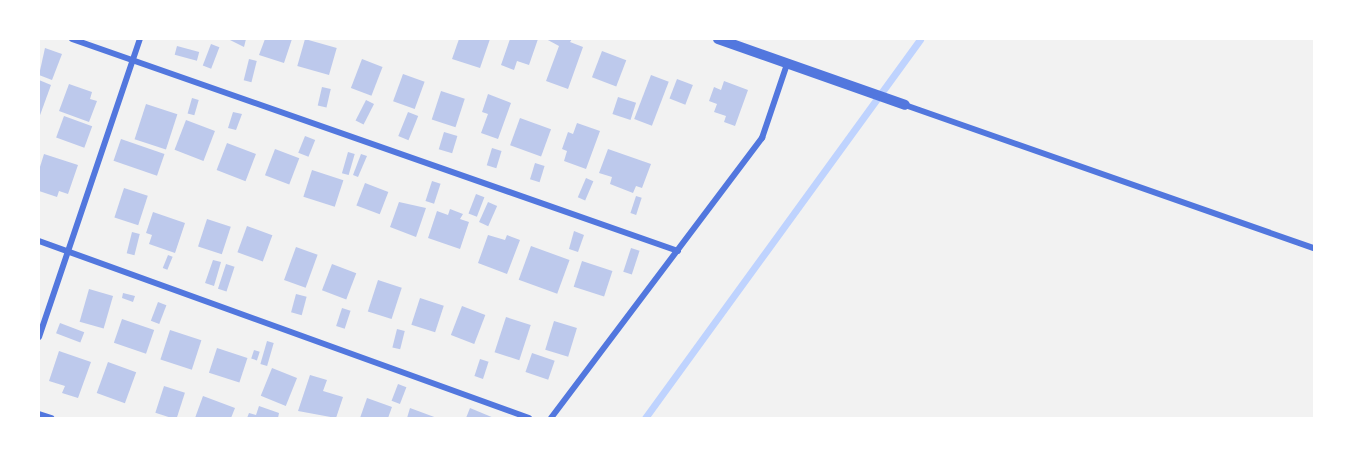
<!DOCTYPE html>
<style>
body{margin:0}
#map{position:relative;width:1353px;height:457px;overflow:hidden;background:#f2f2f2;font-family:"Roboto Serif",serif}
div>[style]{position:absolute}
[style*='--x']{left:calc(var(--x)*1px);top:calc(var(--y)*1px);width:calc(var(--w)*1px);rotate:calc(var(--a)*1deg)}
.stream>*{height:7px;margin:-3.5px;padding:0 3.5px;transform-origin:3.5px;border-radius:3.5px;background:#bfd3fe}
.building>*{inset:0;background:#bdc9ec;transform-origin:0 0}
.minor>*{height:6px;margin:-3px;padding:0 3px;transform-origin:3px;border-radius:3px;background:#5277de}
.tertiary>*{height:10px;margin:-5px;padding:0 5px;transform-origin:5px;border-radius:5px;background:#5277de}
span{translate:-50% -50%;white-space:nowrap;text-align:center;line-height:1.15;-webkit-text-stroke:6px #fff;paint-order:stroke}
.frame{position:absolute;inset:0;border:40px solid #fff;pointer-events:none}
</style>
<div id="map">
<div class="stream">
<div style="--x:645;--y:418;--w:468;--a:-54"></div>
</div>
<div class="building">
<div style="clip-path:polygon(228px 39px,246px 39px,244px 47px)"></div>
<div style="clip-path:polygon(265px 39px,292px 39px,284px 63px,259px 55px)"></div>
<div style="left:305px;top:39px;width:33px;height:28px;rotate:16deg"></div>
<div style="clip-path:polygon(459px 39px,490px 39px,480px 68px,452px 59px)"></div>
<div style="clip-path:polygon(510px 39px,538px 39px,529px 65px,517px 61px,514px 70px,501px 65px)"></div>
<div style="clip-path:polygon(546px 39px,572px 39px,570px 42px,583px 47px,568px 89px,546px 81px,559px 46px)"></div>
<div style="left:211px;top:44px;width:9px;height:23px;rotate:21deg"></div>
<div style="left:177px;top:46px;width:23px;height:9px;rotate:15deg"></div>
<div style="clip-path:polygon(45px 48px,62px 54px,52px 80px,39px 75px)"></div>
<div style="left:602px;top:51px;width:26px;height:28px;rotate:21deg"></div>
<div style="left:249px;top:59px;width:8px;height:22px;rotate:14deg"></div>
<div style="left:362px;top:59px;width:22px;height:31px;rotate:21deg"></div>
<div style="left:403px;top:74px;width:23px;height:29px;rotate:20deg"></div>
<div style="left:651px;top:75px;width:19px;height:47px;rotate:21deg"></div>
<div style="left:677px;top:79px;width:17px;height:21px;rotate:21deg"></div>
<div style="clip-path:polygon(39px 80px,51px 85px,39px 118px)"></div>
<div style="clip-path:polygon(724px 81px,748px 90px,735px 126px,724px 122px,726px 116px,714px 112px,717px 104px,709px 101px,714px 87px,721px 90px)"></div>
<div style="clip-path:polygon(69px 84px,92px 92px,90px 99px,97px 101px,89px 122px,59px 111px)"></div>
<div style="left:322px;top:87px;width:9px;height:19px;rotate:13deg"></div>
<div style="left:441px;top:91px;width:25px;height:30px;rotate:18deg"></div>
<div style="clip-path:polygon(488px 94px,511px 103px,498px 139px,481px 133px,488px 114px,482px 112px)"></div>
<div style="left:618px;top:97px;width:19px;height:18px;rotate:18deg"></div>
<div style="left:192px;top:98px;width:7px;height:16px;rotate:16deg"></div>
<div style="left:366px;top:100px;width:9px;height:23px;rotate:27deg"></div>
<div style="left:146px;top:104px;width:33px;height:37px;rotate:18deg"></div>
<div style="clip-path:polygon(233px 112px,242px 114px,236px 130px,228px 128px)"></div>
<div style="left:408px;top:112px;width:11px;height:26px;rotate:22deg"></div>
<div style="left:64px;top:116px;width:30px;height:23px;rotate:20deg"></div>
<div style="left:520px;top:118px;width:33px;height:29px;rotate:20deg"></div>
<div style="left:186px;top:120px;width:31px;height:32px;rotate:21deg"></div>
<div style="clip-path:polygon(577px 123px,600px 131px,586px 169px,564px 161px,567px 151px,562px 149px,568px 132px,573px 134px)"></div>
<div style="left:444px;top:132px;width:14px;height:18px;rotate:17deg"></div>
<div style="left:305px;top:136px;width:11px;height:18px;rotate:22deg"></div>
<div style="left:121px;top:139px;width:46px;height:23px;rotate:19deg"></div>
<div style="left:227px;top:143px;width:31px;height:29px;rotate:21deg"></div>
<div style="left:492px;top:148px;width:10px;height:18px;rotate:17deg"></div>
<div style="left:275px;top:149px;width:26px;height:28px;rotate:21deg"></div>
<div style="clip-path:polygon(608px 149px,651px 164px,642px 188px,636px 186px,633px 193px,610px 184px,612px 177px,599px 173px)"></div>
<div style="left:348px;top:152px;width:7px;height:22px;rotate:16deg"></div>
<div style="clip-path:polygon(44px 154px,78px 165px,68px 194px,59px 191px,57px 197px,39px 191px,39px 170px)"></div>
<div style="clip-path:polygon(361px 154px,367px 156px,358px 177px,353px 175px)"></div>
<div style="left:535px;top:163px;width:10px;height:17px;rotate:17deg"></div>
<div style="left:312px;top:170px;width:33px;height:28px;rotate:18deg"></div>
<div style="left:586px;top:178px;width:8px;height:21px;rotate:23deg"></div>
<div style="left:432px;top:181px;width:9px;height:21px;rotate:18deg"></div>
<div style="left:365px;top:183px;width:25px;height:24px;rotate:21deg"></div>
<div style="left:124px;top:188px;width:25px;height:31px;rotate:18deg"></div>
<div style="left:476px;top:194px;width:9px;height:21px;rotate:21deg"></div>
<div style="left:636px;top:196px;width:6px;height:18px;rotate:18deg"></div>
<div style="clip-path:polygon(399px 202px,426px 208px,416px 237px,390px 227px)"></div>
<div style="left:488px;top:202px;width:10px;height:22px;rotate:24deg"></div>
<div style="clip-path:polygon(450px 209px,463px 214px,460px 219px,469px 222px,460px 249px,428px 238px,437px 211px,448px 215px)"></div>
<div style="clip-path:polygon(153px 212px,185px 223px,175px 253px,149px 244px,152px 235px,146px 233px)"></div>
<div style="left:207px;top:219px;width:25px;height:29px;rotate:18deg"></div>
<div style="left:247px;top:226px;width:27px;height:28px;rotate:20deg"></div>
<div style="clip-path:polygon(574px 231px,584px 235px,578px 252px,569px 249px)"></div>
<div style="left:132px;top:232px;width:8px;height:22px;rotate:14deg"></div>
<div style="clip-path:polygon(488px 235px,505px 240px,507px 235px,520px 240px,507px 274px,478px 263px)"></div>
<div style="left:531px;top:246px;width:41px;height:36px;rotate:20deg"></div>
<div style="left:296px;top:247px;width:23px;height:35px;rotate:20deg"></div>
<div style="left:631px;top:248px;width:9px;height:25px;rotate:18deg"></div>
<div style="left:168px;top:255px;width:5px;height:14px;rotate:22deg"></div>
<div style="clip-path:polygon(213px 260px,221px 262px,214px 286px,205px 283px)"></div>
<div style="left:582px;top:261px;width:32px;height:27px;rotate:18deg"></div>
<div style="left:226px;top:264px;width:9px;height:26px;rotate:18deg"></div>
<div style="left:332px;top:264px;width:26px;height:28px;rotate:21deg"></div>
<div style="left:378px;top:280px;width:25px;height:33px;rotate:18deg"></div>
<div style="left:89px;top:289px;width:25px;height:34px;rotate:16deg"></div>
<div style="clip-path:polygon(123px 293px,135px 296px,133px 302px,122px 298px)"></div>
<div style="left:296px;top:294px;width:11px;height:19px;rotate:15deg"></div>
<div style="left:420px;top:298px;width:25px;height:28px;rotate:18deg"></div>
<div style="left:158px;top:302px;width:9px;height:20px;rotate:21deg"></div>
<div style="left:462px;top:306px;width:25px;height:31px;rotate:21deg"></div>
<div style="left:342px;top:308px;width:9px;height:19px;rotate:18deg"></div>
<div style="left:506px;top:317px;width:26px;height:37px;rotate:18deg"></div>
<div style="left:122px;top:319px;width:34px;height:25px;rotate:19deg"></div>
<div style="left:554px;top:321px;width:24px;height:30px;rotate:17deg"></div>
<div style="left:60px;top:323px;width:26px;height:11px;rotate:21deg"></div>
<div style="left:397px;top:329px;width:8px;height:19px;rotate:14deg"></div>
<div style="left:170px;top:330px;width:33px;height:31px;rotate:18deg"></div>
<div style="left:267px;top:341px;width:7px;height:24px;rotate:16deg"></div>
<div style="left:217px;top:348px;width:32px;height:26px;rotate:18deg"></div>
<div style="left:254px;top:350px;width:6px;height:9px;rotate:18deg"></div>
<div style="clip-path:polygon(59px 351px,91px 362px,78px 398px,62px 393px,65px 386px,49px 381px)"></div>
<div style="left:532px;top:353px;width:24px;height:20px;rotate:19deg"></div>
<div style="left:480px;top:359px;width:9px;height:18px;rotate:18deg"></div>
<div style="left:108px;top:362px;width:30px;height:33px;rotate:20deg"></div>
<div style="left:272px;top:368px;width:27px;height:30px;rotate:22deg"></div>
<div style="clip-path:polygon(310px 375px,327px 380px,323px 391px,343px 397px,336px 418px,298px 411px)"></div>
<div style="left:398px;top:384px;width:9px;height:18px;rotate:21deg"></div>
<div style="left:164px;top:386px;width:22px;height:28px;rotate:18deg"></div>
<div style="clip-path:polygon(203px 396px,235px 408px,231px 418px,195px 418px)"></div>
<div style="clip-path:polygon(367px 398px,392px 407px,388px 418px,360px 418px)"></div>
<div style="clip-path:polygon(259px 406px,279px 413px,278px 418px,247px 418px,249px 413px,256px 415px)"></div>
<div style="clip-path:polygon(410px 408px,437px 418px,407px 418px)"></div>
<div style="clip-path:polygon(470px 408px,494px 418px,466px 418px)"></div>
</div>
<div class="minor">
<div style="--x:72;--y:39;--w:642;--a:19.28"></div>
<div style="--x:905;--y:105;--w:433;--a:19.3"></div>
<div style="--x:39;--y:241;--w:521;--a:19.86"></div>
<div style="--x:39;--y:337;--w:315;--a:-71.3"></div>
<div style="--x:39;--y:414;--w:13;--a:18"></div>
<div style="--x:551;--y:418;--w:351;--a:-53"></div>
<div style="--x:762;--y:138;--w:78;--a:-71.3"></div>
</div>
<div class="tertiary">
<div style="--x:718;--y:39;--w:198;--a:19.4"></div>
</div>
<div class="frame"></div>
</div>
